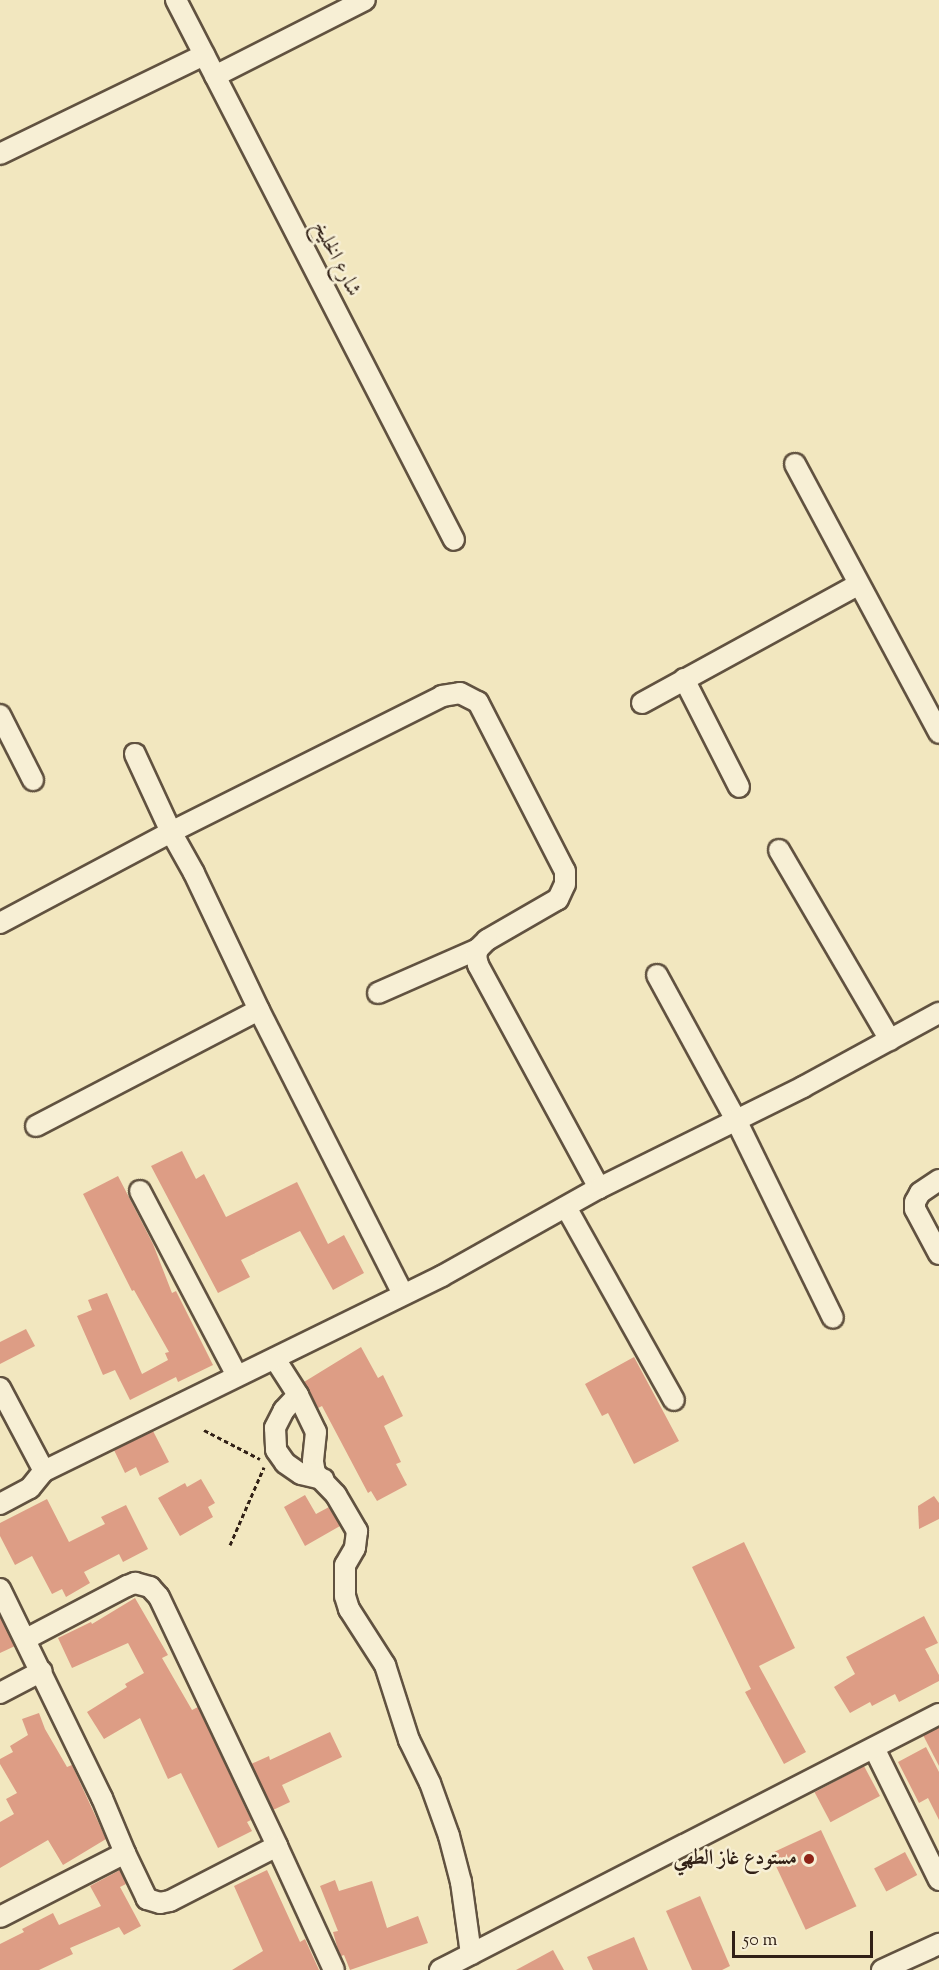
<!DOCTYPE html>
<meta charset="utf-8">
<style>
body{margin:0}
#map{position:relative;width:939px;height:1970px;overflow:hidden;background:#f2e7bf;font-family:"Sorts Mill Goudy",Amiri,serif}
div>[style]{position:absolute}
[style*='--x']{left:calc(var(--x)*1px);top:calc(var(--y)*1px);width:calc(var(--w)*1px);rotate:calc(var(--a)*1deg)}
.building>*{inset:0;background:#dd9d85;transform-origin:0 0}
.path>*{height:3px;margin-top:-1.5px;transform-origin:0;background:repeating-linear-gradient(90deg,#312016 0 4.5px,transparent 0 7.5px)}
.roads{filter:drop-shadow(2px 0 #615240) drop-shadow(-2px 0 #615240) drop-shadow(0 2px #615240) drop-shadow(0 -2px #615240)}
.minor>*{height:20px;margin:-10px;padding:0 10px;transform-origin:10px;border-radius:10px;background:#f7efd5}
.dots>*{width:16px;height:16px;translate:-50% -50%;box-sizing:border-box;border:3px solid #f7efd5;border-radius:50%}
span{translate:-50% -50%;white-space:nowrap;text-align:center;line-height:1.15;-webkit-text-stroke:5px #f7efd5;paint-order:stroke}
.street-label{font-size:21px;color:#312016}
.poi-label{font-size:21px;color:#312016;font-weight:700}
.right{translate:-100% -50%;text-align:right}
.scale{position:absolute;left:732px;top:1931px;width:141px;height:27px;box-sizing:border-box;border:3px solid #312016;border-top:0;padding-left:8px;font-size:18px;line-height:21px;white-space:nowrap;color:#312016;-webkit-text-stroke:4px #f7efd5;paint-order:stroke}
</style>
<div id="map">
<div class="building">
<div style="clip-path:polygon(182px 1151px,196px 1179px,204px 1174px,226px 1217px,297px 1182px,328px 1244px,344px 1235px,364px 1273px,333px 1290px,300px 1231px,241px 1260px,250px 1277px,218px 1293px,151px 1166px)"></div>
<div style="clip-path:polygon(118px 1176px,153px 1244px,172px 1293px,176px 1291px,213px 1365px,178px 1382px,176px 1377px,130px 1400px,115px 1370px,103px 1375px,77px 1316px,92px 1310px,88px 1300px,107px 1293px,142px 1374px,168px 1360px,165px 1353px,169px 1352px,134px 1290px,132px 1291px,83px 1194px)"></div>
<div style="clip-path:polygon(26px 1329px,35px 1346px,0 1364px,0 1342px)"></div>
<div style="clip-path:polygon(361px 1347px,378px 1378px,383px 1375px,403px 1416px,384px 1426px,401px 1462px,396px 1464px,407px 1485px,377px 1501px,371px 1491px,368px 1493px,322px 1406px,318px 1408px,304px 1382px)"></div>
<div style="clip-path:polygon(634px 1357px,679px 1441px,634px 1464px,608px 1413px,602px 1416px,585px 1384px)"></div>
<div style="clip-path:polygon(153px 1431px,169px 1462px,140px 1476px,136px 1467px,125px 1473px,114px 1450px)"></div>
<div style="clip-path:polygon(201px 1479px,215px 1503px,208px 1507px,213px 1517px,180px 1536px,158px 1498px,185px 1483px,187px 1487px)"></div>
<div style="clip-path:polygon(305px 1495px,316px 1514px,329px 1507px,340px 1526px,305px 1546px,284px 1507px)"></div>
<div style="clip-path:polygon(934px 1496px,939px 1503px,939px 1519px,919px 1529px,918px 1506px)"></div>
<div style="clip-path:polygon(47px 1499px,69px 1542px,105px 1524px,101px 1517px,126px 1505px,148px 1549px,123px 1562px,119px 1554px,84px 1572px,90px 1583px,66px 1597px,62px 1589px,52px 1594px,32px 1556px,15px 1565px,0 1536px,0 1523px)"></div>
<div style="clip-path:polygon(744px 1542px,795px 1648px,759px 1666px,806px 1752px,784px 1764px,745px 1692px,751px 1689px,692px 1567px)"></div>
<div style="clip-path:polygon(135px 1598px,168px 1655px,162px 1658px,192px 1710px,198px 1707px,251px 1820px,247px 1822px,252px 1831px,218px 1848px,181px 1773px,168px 1779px,140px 1718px,104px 1739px,87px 1712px,127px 1687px,125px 1684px,144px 1673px,128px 1643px,72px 1668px,58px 1638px,91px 1622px,92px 1624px)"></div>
<div style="clip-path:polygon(0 1616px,15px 1646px,0 1653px)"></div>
<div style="clip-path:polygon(924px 1616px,938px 1643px,925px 1649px,939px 1675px,939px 1681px,899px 1702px,895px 1694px,872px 1706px,870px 1702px,850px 1713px,834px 1687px,855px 1674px,846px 1657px)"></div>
<div style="clip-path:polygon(39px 1713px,45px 1729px,67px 1767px,72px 1765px,106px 1839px,63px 1865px,48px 1840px,0 1868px,0 1822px,14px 1814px,6px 1799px,17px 1793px,0 1764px,0 1759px,13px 1752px,10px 1746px,28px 1735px,22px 1719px)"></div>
<div style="clip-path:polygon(939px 1727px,939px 1766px,923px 1735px)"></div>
<div style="clip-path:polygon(330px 1732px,342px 1757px,282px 1785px,290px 1802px,273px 1810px,251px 1764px,269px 1756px,270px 1760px)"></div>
<div style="clip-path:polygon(926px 1747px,939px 1772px,939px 1820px,928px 1798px,919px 1803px,898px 1762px)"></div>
<div style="left:864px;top:1766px;width:34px;height:56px;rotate:62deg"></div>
<div style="left:821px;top:1830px;width:84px;height:56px;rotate:65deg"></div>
<div style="left:905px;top:1852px;width:26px;height:35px;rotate:62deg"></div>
<div style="clip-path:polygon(120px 1870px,126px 1884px,120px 1887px,141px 1926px,124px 1935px,119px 1927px,70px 1948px,73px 1954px,39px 1970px,0 1970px,0 1944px,24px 1932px,22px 1929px,53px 1913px,59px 1925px,101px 1906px,90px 1886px)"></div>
<div style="clip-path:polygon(267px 1870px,300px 1942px,305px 1939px,319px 1970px,232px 1970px,263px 1951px,234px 1886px)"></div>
<div style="clip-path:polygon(335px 1880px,339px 1891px,372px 1881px,387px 1928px,418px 1916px,428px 1943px,350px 1970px,344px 1955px,341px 1956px,338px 1950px,333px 1932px,338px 1931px,320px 1886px)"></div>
<div style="clip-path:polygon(700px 1896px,730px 1966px,722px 1970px,692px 1970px,666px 1911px)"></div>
<div style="clip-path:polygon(634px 1937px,648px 1970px,593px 1970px,587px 1957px)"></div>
<div style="clip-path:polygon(553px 1950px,564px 1970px,516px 1970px)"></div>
</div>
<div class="path">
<div style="--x:204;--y:1430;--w:63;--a:27.4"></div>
<div style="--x:230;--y:1545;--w:85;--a:-66.4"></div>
</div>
<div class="roads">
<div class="minor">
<div style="--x:176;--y:0;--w:607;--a:62.76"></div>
<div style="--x:215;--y:76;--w:168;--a:-26.9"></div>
<div style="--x:0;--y:154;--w:227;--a:-25.9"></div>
<div style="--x:795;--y:464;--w:305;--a:61.8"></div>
<div style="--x:684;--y:679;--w:121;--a:63"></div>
<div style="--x:642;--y:703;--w:247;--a:-28.7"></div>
<div style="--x:0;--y:715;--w:73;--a:63.1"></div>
<div style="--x:779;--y:850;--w:220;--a:59.7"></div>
<div style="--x:0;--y:923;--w:194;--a:-28"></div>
<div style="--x:171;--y:832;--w:86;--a:-114.8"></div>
<div style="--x:657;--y:975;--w:165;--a:61.4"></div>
<div style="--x:736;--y:1120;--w:220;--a:63.9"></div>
<div style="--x:378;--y:993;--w:109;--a:-23.7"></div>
<div style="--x:36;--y:1126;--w:251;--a:-27.5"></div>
<div style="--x:939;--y:1180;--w:23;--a:146"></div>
<div style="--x:920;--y:1193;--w:10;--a:119"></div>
<div style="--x:915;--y:1202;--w:7;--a:90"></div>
<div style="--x:915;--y:1209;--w:51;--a:61.9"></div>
<div style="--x:140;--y:1191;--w:207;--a:62.3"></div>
<div style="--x:566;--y:1207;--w:221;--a:60.8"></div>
<div style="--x:403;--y:1294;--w:318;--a:-116.9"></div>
<div style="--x:259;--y:1010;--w:152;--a:-115.4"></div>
<div style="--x:194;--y:873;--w:47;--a:-119.3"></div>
<div style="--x:171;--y:832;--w:303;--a:-26.6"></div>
<div style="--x:442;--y:696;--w:18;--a:-9"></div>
<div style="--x:460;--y:693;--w:20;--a:27"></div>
<div style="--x:478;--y:702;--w:190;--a:62.8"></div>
<div style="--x:565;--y:871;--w:13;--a:90"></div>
<div style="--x:565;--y:884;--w:17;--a:115"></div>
<div style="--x:558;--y:899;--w:82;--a:150"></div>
<div style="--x:487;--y:940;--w:13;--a:135"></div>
<div style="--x:478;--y:949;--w:7;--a:106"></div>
<div style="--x:476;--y:956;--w:9;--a:77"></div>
<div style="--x:478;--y:965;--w:254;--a:61.5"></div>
<div style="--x:275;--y:1359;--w:43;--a:57.4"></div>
<div style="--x:298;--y:1395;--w:41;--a:64.1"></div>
<div style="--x:316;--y:1432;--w:30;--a:96"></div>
<div style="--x:313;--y:1462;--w:11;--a:80"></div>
<div style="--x:315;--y:1473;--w:30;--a:46"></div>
<div style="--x:336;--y:1495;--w:42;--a:59.7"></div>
<div style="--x:357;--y:1531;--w:17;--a:97"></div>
<div style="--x:355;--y:1548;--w:20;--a:120"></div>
<div style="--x:345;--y:1565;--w:31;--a:90"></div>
<div style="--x:345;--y:1596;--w:14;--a:73"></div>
<div style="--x:349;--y:1609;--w:67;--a:57.3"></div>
<div style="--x:385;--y:1665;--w:79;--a:72.3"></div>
<div style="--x:409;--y:1740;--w:48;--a:64"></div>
<div style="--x:430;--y:1783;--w:56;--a:70.3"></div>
<div style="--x:449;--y:1836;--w:48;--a:75.4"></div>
<div style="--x:461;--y:1882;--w:73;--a:82.1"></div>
<div style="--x:0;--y:1388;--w:94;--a:62.1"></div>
<div style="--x:298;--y:1395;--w:21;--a:133"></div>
<div style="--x:284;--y:1410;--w:20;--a:117"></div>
<div style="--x:275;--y:1428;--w:22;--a:87"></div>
<div style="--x:276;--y:1450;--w:16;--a:55"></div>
<div style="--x:285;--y:1463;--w:19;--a:35"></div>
<div style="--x:301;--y:1474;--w:23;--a:13"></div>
<div style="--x:0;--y:1504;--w:34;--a:-28"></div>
<div style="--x:30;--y:1488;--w:22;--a:-51"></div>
<div style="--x:44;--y:1471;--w:443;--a:-26.1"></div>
<div style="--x:442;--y:1276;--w:180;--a:-29.3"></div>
<div style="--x:599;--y:1188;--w:228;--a:-26.3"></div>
<div style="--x:803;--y:1087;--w:155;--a:-28.6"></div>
<div style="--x:0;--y:1589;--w:233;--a:64"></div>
<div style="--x:102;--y:1798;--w:60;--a:67.3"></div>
<div style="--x:125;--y:1853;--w:140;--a:152.9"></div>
<div style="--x:26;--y:1639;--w:114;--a:-27.7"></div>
<div style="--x:127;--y:1586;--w:9;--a:-21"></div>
<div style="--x:135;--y:1583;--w:16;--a:15"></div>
<div style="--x:150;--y:1587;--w:13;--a:48"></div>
<div style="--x:159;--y:1597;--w:276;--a:64.6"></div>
<div style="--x:277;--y:1846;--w:120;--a:152.8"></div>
<div style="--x:170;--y:1901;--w:10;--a:169"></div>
<div style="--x:160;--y:1903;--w:14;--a:-163"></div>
<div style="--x:147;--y:1899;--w:51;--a:-115.6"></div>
<div style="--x:0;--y:1693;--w:47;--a:-27.6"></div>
<div style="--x:874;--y:1748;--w:147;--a:63.8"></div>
<div style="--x:277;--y:1846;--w:136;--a:65.3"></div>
<div style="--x:440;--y:1970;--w:561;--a:-27.16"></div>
<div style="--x:882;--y:1970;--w:63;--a:-24.5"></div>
</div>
</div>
<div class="dots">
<div style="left:809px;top:1859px;background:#8f2418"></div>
</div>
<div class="street-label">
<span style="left:336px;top:259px;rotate:63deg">شارع الخليخ</span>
</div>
<div class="poi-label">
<span class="right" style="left:797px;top:1859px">مستودع غاز الطهي</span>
</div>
<div class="scale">50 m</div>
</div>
